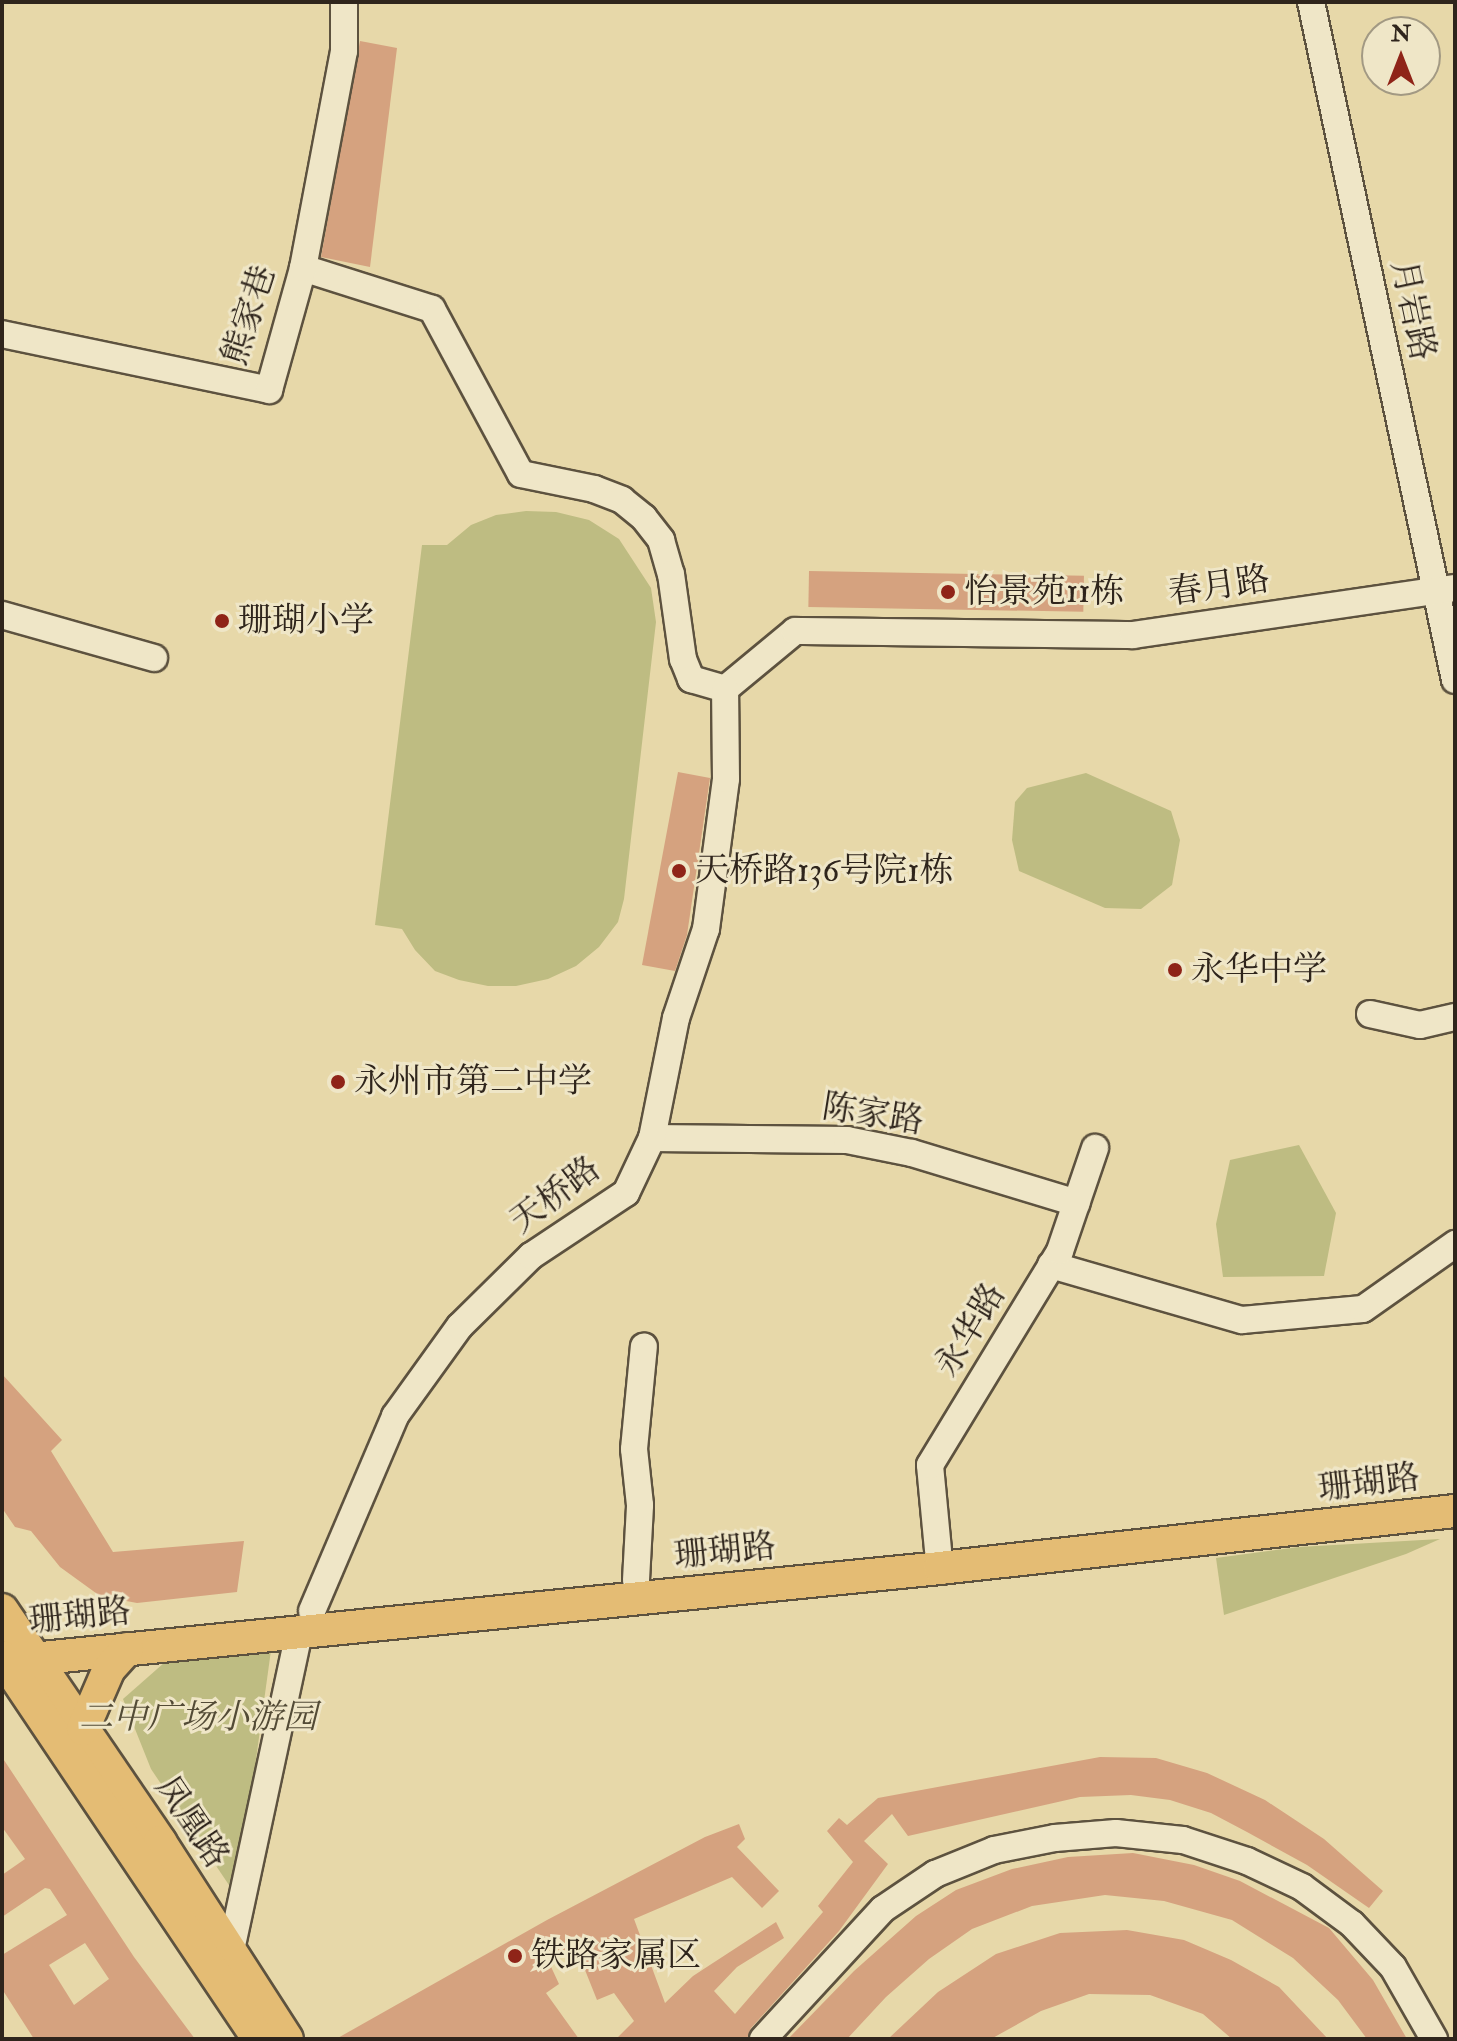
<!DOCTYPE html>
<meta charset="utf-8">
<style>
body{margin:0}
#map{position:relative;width:1457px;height:2041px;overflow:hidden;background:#e7d8a9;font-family:"IM FELL Double Pica","Noto Serif SC",serif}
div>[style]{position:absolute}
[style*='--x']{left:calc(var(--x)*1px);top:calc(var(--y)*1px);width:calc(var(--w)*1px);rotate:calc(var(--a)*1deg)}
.green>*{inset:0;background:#bebc82}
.building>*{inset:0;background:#d5a27f;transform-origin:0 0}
.roads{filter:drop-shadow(2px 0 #5d523f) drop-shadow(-2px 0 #5d523f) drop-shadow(0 2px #5d523f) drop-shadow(0 -2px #5d523f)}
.minor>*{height:26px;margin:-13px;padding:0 13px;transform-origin:13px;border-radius:13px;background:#efe6c7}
.major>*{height:32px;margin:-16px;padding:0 16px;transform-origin:16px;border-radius:16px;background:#e4bc74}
.dots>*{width:22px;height:22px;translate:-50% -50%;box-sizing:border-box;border:4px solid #efe6c7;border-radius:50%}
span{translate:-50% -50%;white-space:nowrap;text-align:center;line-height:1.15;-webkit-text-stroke:6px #efe6c7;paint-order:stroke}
.street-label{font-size:34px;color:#2f251c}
.poi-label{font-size:34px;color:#2f251c}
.left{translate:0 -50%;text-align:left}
.park-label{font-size:34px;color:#534b36;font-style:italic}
.frame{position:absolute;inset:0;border:4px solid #2f251c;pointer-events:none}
.north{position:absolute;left:1361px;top:16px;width:80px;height:80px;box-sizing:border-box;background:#efe6c7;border:2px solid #a29983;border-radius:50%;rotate:0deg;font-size:22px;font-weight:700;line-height:32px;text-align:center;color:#2f251c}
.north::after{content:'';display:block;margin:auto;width:28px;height:36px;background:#8f2418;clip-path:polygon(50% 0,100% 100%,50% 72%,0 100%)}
</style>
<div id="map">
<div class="green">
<div style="clip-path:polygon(526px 511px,556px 512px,589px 520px,619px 539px,651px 588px,656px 622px,624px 899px,618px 922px,599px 947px,576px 966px,548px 979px,516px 986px,488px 986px,459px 980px,435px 971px,415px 950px,402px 929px,375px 925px,422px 545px,447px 545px,471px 525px,496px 515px)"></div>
<div style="clip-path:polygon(1086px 773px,1171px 811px,1180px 840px,1172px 885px,1141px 909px,1105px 908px,1019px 871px,1012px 840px,1015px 802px,1027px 788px)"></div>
<div style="clip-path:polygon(1299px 1145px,1336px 1213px,1324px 1276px,1223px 1277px,1216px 1224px,1230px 1160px)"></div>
<div style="clip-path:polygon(1440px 1539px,1406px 1554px,1224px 1615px,1216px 1558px,1299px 1547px)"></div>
<div style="clip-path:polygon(272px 1643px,237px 1897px,151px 1769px,123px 1699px,173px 1655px)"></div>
</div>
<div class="building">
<div style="clip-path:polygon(360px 41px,397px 48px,370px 267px,321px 257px)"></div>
<div style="left:809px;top:571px;width:275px;height:36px;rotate:1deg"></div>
<div style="clip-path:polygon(678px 772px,710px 778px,687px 935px,675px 971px,642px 965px)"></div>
<div style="clip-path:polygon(2px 1374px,62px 1440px,51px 1451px,113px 1552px,244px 1541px,237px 1592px,137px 1603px,100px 1596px,60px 1567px,31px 1531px,15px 1527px,2px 1508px)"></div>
<div style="clip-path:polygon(evenodd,2px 1757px,134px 1957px,195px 2039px,34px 2039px,2px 1989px,2px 1955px,67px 1915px,50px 1889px,45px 1888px,2px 1917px,2px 1875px,25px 1859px,2px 1827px,2px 1757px,85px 1943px,109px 1979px,74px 2005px,49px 1965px,85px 1943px)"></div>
<div style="clip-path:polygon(1100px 1757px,1156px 1758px,1207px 1773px,1265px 1800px,1324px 1839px,1383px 1891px,1369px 1908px,1307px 1865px,1247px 1832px,1211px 1813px,1170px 1800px,1131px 1795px,1080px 1797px,908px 1836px,892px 1814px,864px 1841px,888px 1864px,839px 1931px,751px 2028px,747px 2039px,616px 2039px,634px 2021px,614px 1993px,597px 2000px,575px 1945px,547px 1958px,559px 1984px,546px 1993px,579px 2039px,336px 2039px,547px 1920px,705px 1837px,739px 1824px,745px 1839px,737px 1847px,779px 1891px,762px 1908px,732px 1877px,634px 1919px,665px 2003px,693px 1976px,776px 1922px,784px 1938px,737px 1967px,714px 1991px,735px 2014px,823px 1912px,818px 1906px,853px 1862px,827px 1831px,839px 1818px,847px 1825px,878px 1798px)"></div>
<div style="clip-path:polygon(1133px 1853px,1194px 1865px,1240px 1881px,1329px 1928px,1373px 1980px,1407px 2039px,1367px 2039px,1338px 2000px,1293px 1958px,1232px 1920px,1164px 1901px,1105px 1895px,1032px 1906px,972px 1929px,929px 1959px,886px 1997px,847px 2039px,788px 2039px,854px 1971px,916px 1916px,956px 1890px,1012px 1869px,1068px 1857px)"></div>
<div style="clip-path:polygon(1127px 1930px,1184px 1940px,1231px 1960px,1279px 1987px,1328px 2039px,1232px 2039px,1203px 2014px,1150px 1995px,1089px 1994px,1041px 2011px,991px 2039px,888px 2039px,938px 1992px,996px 1954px,1060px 1933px)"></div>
</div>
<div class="roads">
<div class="minor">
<div style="--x:1311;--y:2;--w:693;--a:78.01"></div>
<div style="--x:303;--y:268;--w:135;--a:17.6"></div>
<div style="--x:432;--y:309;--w:187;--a:61.7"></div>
<div style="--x:521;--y:474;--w:75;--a:11.6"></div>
<div style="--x:594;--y:489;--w:30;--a:21"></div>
<div style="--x:622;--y:500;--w:28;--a:39"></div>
<div style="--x:644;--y:518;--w:28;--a:52"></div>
<div style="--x:661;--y:540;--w:35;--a:74"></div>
<div style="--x:671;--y:574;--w:86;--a:82"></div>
<div style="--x:683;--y:659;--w:22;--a:68"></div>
<div style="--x:691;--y:679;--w:35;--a:16"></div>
<div style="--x:2;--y:334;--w:273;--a:11.8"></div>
<div style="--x:269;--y:390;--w:127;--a:-74.4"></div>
<div style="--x:303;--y:268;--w:221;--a:-79.3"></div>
<div style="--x:344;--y:51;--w:49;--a:-90"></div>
<div style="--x:2;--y:615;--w:158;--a:15.8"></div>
<div style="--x:725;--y:689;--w:91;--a:-39.6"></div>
<div style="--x:795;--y:631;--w:338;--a:0.7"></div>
<div style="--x:1133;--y:635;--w:325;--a:-8.3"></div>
<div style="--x:1370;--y:1014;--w:51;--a:12.4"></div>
<div style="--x:1420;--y:1025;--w:36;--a:-13"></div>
<div style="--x:652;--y:1138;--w:195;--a:0.6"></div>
<div style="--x:847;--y:1140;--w:66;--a:11.3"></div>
<div style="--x:912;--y:1153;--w:172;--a:16.9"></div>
<div style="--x:1051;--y:1265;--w:199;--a:16.1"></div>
<div style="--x:1242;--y:1320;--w:121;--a:-5.2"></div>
<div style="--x:1363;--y:1309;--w:113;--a:-35.2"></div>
<div style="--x:938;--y:1550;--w:85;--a:-95.4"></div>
<div style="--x:930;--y:1465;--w:250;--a:-58.7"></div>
<div style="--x:1060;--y:1251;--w:109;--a:-71.2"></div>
<div style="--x:636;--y:1580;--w:75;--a:-86.9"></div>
<div style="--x:640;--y:1505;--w:56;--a:-96.1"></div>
<div style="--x:634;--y:1449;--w:103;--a:-84.5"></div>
<div style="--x:312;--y:1611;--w:212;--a:-66.9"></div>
<div style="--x:395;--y:1416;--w:111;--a:-54.2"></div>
<div style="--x:460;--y:1326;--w:100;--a:-44.6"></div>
<div style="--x:531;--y:1256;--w:114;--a:-33.6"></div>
<div style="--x:626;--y:1193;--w:61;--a:-64.7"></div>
<div style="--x:652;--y:1138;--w:122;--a:-78.7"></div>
<div style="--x:676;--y:1018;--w:94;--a:-71.4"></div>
<div style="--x:706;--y:929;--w:151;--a:-82.4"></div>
<div style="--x:726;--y:779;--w:90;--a:-90.6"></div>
<div style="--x:231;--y:1950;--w:325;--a:-77.9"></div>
<div style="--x:763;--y:2039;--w:177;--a:-47.3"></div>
<div style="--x:883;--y:1909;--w:63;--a:-33.9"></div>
<div style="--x:935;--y:1874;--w:64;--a:-22.1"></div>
<div style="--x:994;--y:1850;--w:62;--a:-11.1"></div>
<div style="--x:1055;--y:1838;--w:61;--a:-4.7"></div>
<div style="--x:1116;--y:1833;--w:67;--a:6"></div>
<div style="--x:1183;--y:1840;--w:67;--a:18.2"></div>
<div style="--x:1247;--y:1861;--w:61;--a:25.3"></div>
<div style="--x:1302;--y:1887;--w:62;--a:36.5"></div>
<div style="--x:1352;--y:1924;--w:59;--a:46.4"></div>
<div style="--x:1393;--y:1967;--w:83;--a:60.3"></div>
</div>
<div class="major">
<div style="--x:2;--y:1610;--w:281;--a:55.7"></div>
<div style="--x:160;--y:1842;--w:234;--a:57.2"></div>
<div style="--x:2;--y:1657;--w:460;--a:56.1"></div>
<div style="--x:2;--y:1662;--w:943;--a:-5.72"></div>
<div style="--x:940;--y:1568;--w:518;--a:-6.32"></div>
<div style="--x:83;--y:1729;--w:65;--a:-66.6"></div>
<div style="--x:109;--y:1669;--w:27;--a:-48"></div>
</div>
</div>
<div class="dots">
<div style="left:948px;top:592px;background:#8f2418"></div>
<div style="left:222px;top:621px;background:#8f2418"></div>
<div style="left:679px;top:871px;background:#8f2418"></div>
<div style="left:1175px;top:970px;background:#8f2418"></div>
<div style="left:338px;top:1082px;background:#8f2418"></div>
<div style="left:515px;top:1956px;background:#8f2418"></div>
</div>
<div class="street-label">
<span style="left:1413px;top:310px;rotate:78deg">月岩路</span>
<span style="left:249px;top:315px;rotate:-72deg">熊家巷</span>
<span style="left:1219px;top:586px;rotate:-8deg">春月路</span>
<span style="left:873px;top:1114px;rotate:9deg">陈家路</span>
<span style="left:555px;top:1195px;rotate:-37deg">天桥路</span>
<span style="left:970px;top:1330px;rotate:-59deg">永华路</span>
<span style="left:1369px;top:1483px;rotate:-7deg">珊瑚路</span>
<span style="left:725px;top:1551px;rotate:-6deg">珊瑚路</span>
<span style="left:80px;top:1616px;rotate:-6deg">珊瑚路</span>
<span style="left:192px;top:1822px;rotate:56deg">凤凰路</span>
</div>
<div class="poi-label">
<span class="left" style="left:964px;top:592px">怡景苑11栋</span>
<span class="left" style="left:238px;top:621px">珊瑚小学</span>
<span class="left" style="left:695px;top:871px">天桥路136号院1栋</span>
<span class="left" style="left:1191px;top:970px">永华中学</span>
<span class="left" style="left:354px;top:1082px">永州市第二中学</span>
<span class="left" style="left:531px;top:1956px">铁路家属区</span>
</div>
<div class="park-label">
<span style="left:198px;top:1718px">二中广场小游园</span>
</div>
<div class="frame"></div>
<div class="north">N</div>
</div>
